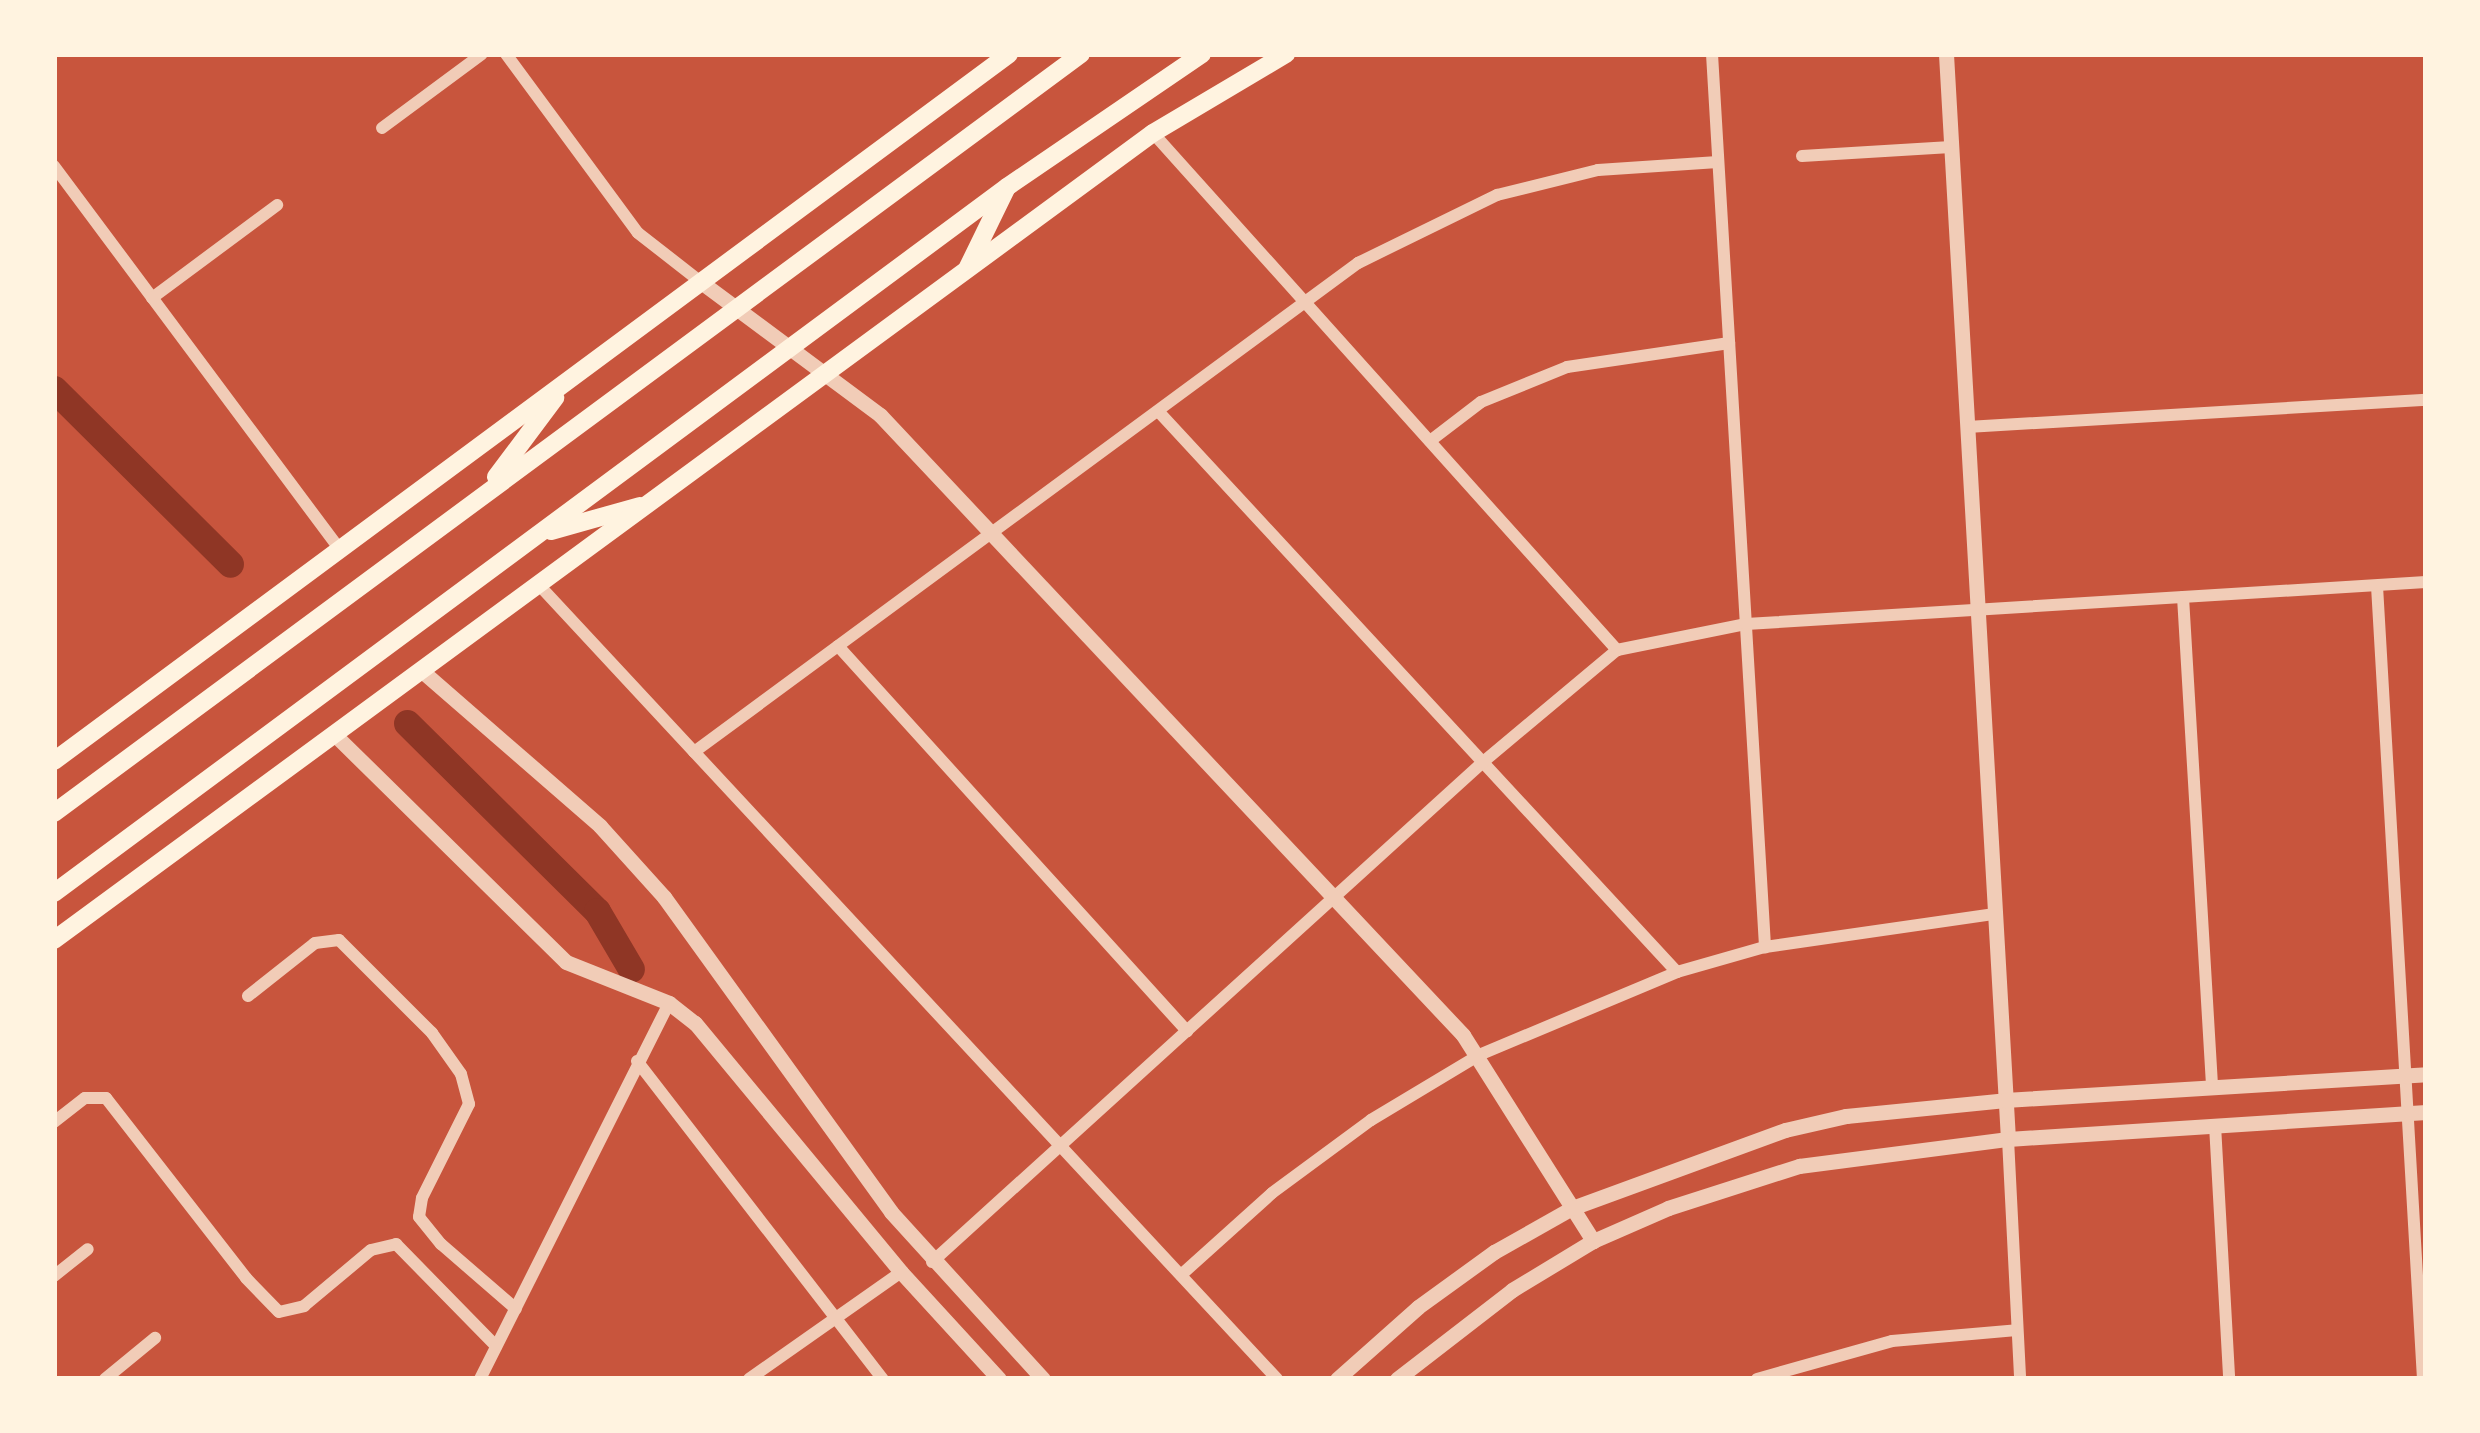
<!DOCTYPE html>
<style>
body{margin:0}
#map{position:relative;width:2480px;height:1433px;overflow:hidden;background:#c8553d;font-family:Figtree,sans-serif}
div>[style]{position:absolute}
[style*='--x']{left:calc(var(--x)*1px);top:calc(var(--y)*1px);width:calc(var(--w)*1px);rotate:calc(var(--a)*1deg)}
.canal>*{height:27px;margin:-13.5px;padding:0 13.5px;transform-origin:13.5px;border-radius:13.5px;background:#8f3625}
.minor>*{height:12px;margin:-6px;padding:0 6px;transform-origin:6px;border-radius:6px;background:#f1ccb7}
.tertiary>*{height:15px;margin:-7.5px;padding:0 7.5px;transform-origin:7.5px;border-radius:7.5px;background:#f1ccb7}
.trunk>*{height:18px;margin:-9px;padding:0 9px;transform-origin:9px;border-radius:9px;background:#fff3e0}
span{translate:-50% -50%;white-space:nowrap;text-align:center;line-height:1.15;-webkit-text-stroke:10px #fff3e0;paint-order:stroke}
.frame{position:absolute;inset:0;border:57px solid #fff3e0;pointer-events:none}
</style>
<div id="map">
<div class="canal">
<div style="--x:54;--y:389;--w:248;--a:44.8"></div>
<div style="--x:407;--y:723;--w:267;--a:44.7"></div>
<div style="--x:597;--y:911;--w:67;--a:59.6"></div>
</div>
<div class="minor">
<div style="--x:506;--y:54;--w:222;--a:53.6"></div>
<div style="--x:638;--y:233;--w:80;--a:37.9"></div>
<div style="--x:1712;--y:54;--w:895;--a:86.6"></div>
<div style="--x:382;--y:128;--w:124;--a:-36.5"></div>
<div style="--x:1153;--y:133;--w:695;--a:48.09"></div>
<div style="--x:1802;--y:156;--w:149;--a:-3.5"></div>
<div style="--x:54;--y:166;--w:477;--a:53.3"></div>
<div style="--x:152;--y:298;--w:156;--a:-36.6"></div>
<div style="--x:1158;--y:411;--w:764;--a:47.23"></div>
<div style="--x:1967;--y:427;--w:460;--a:-3.4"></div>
<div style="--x:1430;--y:441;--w:64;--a:-37.4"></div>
<div style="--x:1481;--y:402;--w:93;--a:-22.1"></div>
<div style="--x:1567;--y:367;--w:164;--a:-8.4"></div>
<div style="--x:539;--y:585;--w:1084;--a:47.09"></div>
<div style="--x:2377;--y:586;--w:794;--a:86.68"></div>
<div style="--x:2183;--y:597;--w:491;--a:86.6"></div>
<div style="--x:838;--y:646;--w:520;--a:47.81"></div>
<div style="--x:694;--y:752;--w:825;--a:-36.37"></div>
<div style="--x:1358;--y:263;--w:155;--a:-26.1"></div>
<div style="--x:1497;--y:195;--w:104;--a:-13.9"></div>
<div style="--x:1598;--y:170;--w:120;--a:-3.8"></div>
<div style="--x:248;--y:996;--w:85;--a:-38.3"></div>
<div style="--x:315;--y:943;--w:24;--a:-7"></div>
<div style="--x:339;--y:940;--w:132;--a:45"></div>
<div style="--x:432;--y:1033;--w:50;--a:54.7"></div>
<div style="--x:461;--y:1074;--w:31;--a:75"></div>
<div style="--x:469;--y:1104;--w:105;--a:116.6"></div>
<div style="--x:422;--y:1198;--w:19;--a:99"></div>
<div style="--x:419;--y:1217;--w:35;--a:51"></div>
<div style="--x:441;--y:1244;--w:99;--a:40.9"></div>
<div style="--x:637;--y:1061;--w:402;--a:52.3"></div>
<div style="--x:54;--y:1122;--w:39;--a:-38"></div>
<div style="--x:85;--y:1098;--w:21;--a:0"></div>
<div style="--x:106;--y:1098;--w:228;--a:52.1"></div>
<div style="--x:246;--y:1278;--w:47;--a:45.9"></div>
<div style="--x:279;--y:1312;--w:26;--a:-13"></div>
<div style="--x:304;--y:1306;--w:87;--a:-39.9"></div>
<div style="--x:371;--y:1250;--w:26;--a:-13"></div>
<div style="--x:396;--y:1244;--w:143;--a:45.6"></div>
<div style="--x:2215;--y:1125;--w:254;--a:86.8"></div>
<div style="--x:2008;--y:1139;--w:240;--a:87.1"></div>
<div style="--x:932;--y:1262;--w:744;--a:-42.22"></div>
<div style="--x:1483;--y:762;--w:175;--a:-39.9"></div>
<div style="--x:1617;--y:650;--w:132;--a:-11.4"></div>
<div style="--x:1746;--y:624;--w:681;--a:-3.53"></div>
<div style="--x:1181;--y:1275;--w:122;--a:-42"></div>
<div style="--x:1272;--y:1193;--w:123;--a:-36.4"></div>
<div style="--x:1371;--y:1120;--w:126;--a:-31"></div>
<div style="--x:1479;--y:1055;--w:215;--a:-22.7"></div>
<div style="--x:1677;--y:972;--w:91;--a:-15.9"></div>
<div style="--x:1765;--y:947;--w:232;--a:-8.2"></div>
<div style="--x:54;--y:1276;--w:43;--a:-38.5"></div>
<div style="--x:105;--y:1379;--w:65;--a:-39.4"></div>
<div style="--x:480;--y:1379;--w:421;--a:-63.3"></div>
<div style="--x:749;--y:1379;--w:186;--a:-35.1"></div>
<div style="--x:1757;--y:1379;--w:140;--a:-15.7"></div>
<div style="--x:1892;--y:1341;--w:125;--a:-5"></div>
</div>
<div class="tertiary">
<div style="--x:1946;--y:54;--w:1087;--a:86.73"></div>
<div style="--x:701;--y:282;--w:223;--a:36.6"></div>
<div style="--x:880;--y:415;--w:851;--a:46.76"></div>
<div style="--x:1463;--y:1035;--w:244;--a:57.7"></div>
<div style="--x:422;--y:671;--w:236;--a:41"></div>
<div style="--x:600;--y:826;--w:96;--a:48"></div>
<div style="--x:664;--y:897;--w:388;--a:54.2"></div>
<div style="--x:891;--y:1212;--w:226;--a:47.7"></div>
<div style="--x:336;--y:736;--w:322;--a:44.5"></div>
<div style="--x:566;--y:962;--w:111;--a:21.7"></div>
<div style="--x:669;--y:1003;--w:33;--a:38"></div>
<div style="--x:695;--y:1023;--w:323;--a:50.4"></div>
<div style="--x:901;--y:1272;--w:145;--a:47.5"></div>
<div style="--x:1337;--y:1379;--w:108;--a:-41.6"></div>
<div style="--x:1418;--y:1307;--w:94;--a:-35.9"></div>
<div style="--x:1494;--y:1252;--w:90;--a:-29.4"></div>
<div style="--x:1572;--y:1208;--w:227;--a:-20.1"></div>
<div style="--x:1785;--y:1130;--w:63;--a:-12.9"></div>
<div style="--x:1846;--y:1116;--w:160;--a:-5.7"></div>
<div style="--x:2005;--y:1100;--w:422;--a:-3.5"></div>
<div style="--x:1397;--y:1379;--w:145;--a:-37.7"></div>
<div style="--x:1512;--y:1290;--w:95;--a:-31.2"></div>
<div style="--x:1593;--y:1241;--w:82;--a:-23.7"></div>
<div style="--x:1668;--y:1208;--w:138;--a:-17.8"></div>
<div style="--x:1799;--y:1166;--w:211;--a:-7.4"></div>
<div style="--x:2008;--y:1139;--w:419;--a:-3.7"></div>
</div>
<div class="trunk">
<div style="--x:968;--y:267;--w:87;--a:-64"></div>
<div style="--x:496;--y:477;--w:99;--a:-53.2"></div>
<div style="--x:551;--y:531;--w:92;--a:-15.7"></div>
<div style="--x:54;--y:761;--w:1188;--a:-36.51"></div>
<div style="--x:54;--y:813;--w:1277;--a:-36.47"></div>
<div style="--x:54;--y:893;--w:1186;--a:-36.53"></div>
<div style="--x:1007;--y:187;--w:236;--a:-34.3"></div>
<div style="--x:54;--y:940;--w:1363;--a:-36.29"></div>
<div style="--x:1153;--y:133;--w:155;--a:-30.7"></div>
</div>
<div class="frame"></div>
</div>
